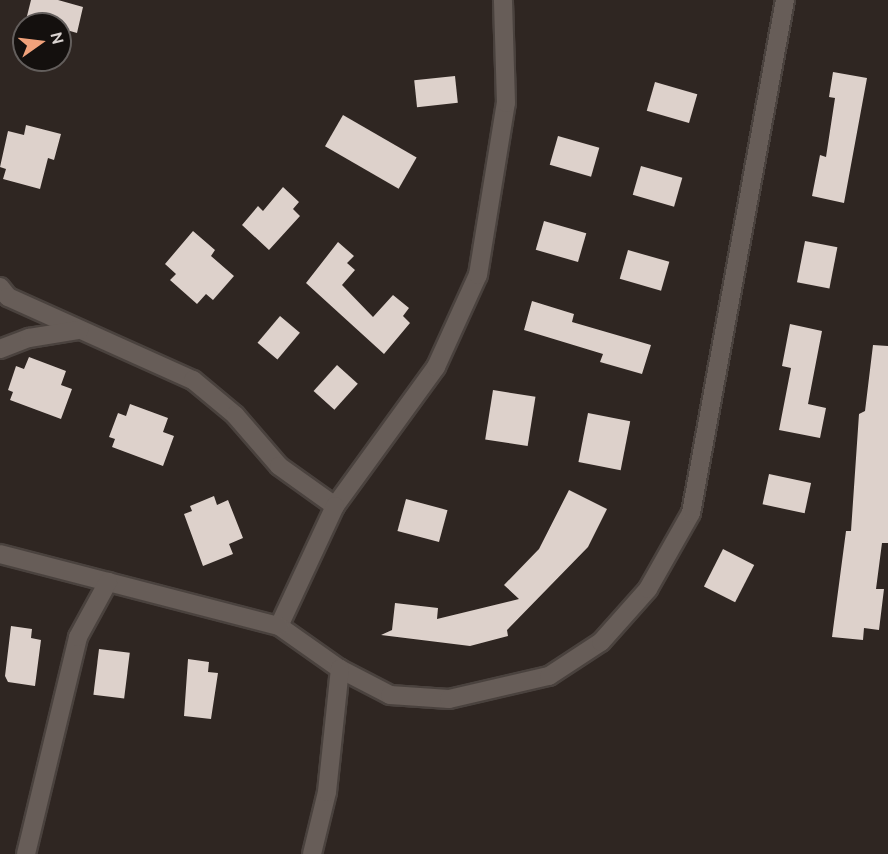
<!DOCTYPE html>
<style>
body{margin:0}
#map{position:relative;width:888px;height:854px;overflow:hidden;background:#2f2622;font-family:Ubuntu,sans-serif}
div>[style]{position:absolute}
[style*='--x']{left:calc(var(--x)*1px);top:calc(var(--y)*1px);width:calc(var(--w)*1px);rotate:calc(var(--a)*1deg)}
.building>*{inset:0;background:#ddd1cb;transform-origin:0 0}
.roads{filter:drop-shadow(2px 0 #4a423e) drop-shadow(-2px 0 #4a423e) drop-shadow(0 2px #4a423e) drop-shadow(0 -2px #4a423e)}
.street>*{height:18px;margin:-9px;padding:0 9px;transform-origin:9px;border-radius:9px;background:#675d58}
span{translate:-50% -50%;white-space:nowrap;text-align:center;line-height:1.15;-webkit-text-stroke:6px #14100e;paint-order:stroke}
.north{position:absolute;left:12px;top:12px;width:60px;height:60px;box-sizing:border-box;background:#14100e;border:2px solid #635e5c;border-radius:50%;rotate:76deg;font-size:16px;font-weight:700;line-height:24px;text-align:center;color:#dad3d0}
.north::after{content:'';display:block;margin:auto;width:21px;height:27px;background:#f1a27b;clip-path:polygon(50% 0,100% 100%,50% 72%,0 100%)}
</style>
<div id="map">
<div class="building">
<div style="clip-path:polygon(31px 0,58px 0,83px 7px,77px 33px,70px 31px,62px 62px,56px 60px,60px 60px,60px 24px,25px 24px)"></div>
<div style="clip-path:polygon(833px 72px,867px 78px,844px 203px,812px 196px,820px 155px,826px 157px,835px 98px,829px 97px)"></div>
<div style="left:455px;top:76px;width:27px;height:41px;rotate:84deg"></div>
<div style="left:655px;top:82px;width:44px;height:30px;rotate:16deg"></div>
<div style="left:343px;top:115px;width:85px;height:36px;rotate:30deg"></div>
<div style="clip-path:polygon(26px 125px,61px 134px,54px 160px,48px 158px,40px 189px,3px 179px,6px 169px,0 167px,8px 131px,24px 135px)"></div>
<div style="left:558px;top:136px;width:43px;height:30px;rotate:16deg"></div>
<div style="left:641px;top:166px;width:43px;height:30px;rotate:16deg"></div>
<div style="clip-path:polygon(283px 187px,299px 202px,293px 209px,300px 216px,269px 250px,242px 225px,258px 206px,263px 211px)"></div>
<div style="left:544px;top:221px;width:44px;height:30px;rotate:16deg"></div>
<div style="clip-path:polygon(193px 231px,215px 250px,211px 256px,234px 276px,213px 300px,206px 294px,197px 304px,170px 280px,176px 274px,165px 264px)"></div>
<div style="left:805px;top:241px;width:33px;height:42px;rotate:11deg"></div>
<div style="clip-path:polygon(338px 242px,354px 256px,347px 263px,355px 270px,342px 285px,373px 317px,393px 295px,409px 308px,403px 316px,410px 323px,384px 354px,306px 283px)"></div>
<div style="left:628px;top:250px;width:43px;height:30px;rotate:16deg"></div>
<div style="clip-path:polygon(532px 301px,574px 314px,572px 322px,651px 345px,642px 374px,600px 362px,603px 354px,524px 330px)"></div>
<div style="left:280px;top:316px;width:26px;height:35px;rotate:40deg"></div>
<div style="clip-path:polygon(790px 324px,822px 331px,808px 404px,826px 408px,820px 438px,779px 430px,791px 368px,782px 366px)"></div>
<div style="clip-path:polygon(873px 345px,888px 346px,888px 543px,882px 543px,876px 589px,884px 589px,879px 630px,864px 628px,863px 640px,832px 637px,846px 531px,851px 531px,859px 414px,865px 411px)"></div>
<div style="clip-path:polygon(29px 357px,66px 371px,61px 385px,72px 389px,61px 419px,10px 400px,13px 392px,8px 390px,16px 366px,24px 369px)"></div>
<div style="left:337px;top:365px;width:28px;height:35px;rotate:42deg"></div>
<div style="left:493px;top:390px;width:43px;height:50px;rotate:9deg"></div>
<div style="clip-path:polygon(130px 404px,168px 418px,163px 432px,174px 436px,163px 466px,112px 447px,115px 439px,109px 437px,118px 413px,126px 416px)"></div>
<div style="left:588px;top:413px;width:43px;height:50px;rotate:11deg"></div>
<div style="left:769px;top:474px;width:43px;height:31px;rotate:12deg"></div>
<div style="clip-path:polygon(569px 490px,607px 509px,588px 547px,507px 630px,508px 636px,470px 646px,381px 635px,392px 630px,395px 603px,438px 608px,437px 619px,519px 599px,504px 585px,539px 549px)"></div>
<div style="clip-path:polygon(214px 496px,217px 505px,228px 500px,243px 538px,229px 544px,233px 554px,203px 566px,184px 514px,192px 511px,190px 506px)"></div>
<div style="left:406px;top:499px;width:43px;height:33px;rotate:15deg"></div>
<div style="left:723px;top:549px;width:35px;height:42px;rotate:27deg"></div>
<div style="clip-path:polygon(11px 626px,32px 629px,31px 638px,41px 640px,35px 686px,8px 682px,5px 676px)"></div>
<div style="left:99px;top:649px;width:31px;height:46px;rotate:7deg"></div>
<div style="clip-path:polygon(188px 659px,209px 662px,208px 672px,218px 673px,211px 719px,184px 716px)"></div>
</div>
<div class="roads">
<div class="street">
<div style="--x:0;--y:287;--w:13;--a:51"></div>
<div style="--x:8;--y:297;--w:203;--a:24.2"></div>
<div style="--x:193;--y:380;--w:55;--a:39.8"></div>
<div style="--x:235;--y:415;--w:67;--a:49.2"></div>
<div style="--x:279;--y:466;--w:69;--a:35.5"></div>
<div style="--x:335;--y:506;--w:172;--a:-54"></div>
<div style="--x:436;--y:367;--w:101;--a:-65.5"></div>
<div style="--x:478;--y:275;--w:174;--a:-80.8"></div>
<div style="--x:506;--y:103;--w:103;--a:-91.7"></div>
<div style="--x:0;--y:349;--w:31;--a:-21"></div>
<div style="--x:29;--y:338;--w:51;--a:-9.1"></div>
<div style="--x:335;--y:506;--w:132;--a:115"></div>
<div style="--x:279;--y:626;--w:75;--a:35.2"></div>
<div style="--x:340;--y:669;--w:56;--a:27.5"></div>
<div style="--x:390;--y:695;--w:59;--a:3.9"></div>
<div style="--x:449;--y:699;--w:103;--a:-13"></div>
<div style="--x:549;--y:676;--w:62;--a:-33.2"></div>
<div style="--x:601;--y:642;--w:71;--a:-48.4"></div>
<div style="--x:648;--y:589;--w:87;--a:-60.5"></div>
<div style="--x:691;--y:513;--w:522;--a:-79.62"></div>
<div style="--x:0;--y:554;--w:288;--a:14.5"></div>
<div style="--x:26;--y:854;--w:223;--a:-76.5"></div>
<div style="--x:78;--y:637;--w:63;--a:-61.4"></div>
<div style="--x:312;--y:854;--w:64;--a:-76.4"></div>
<div style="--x:327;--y:792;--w:124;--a:-84"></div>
</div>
</div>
<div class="north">N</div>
</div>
